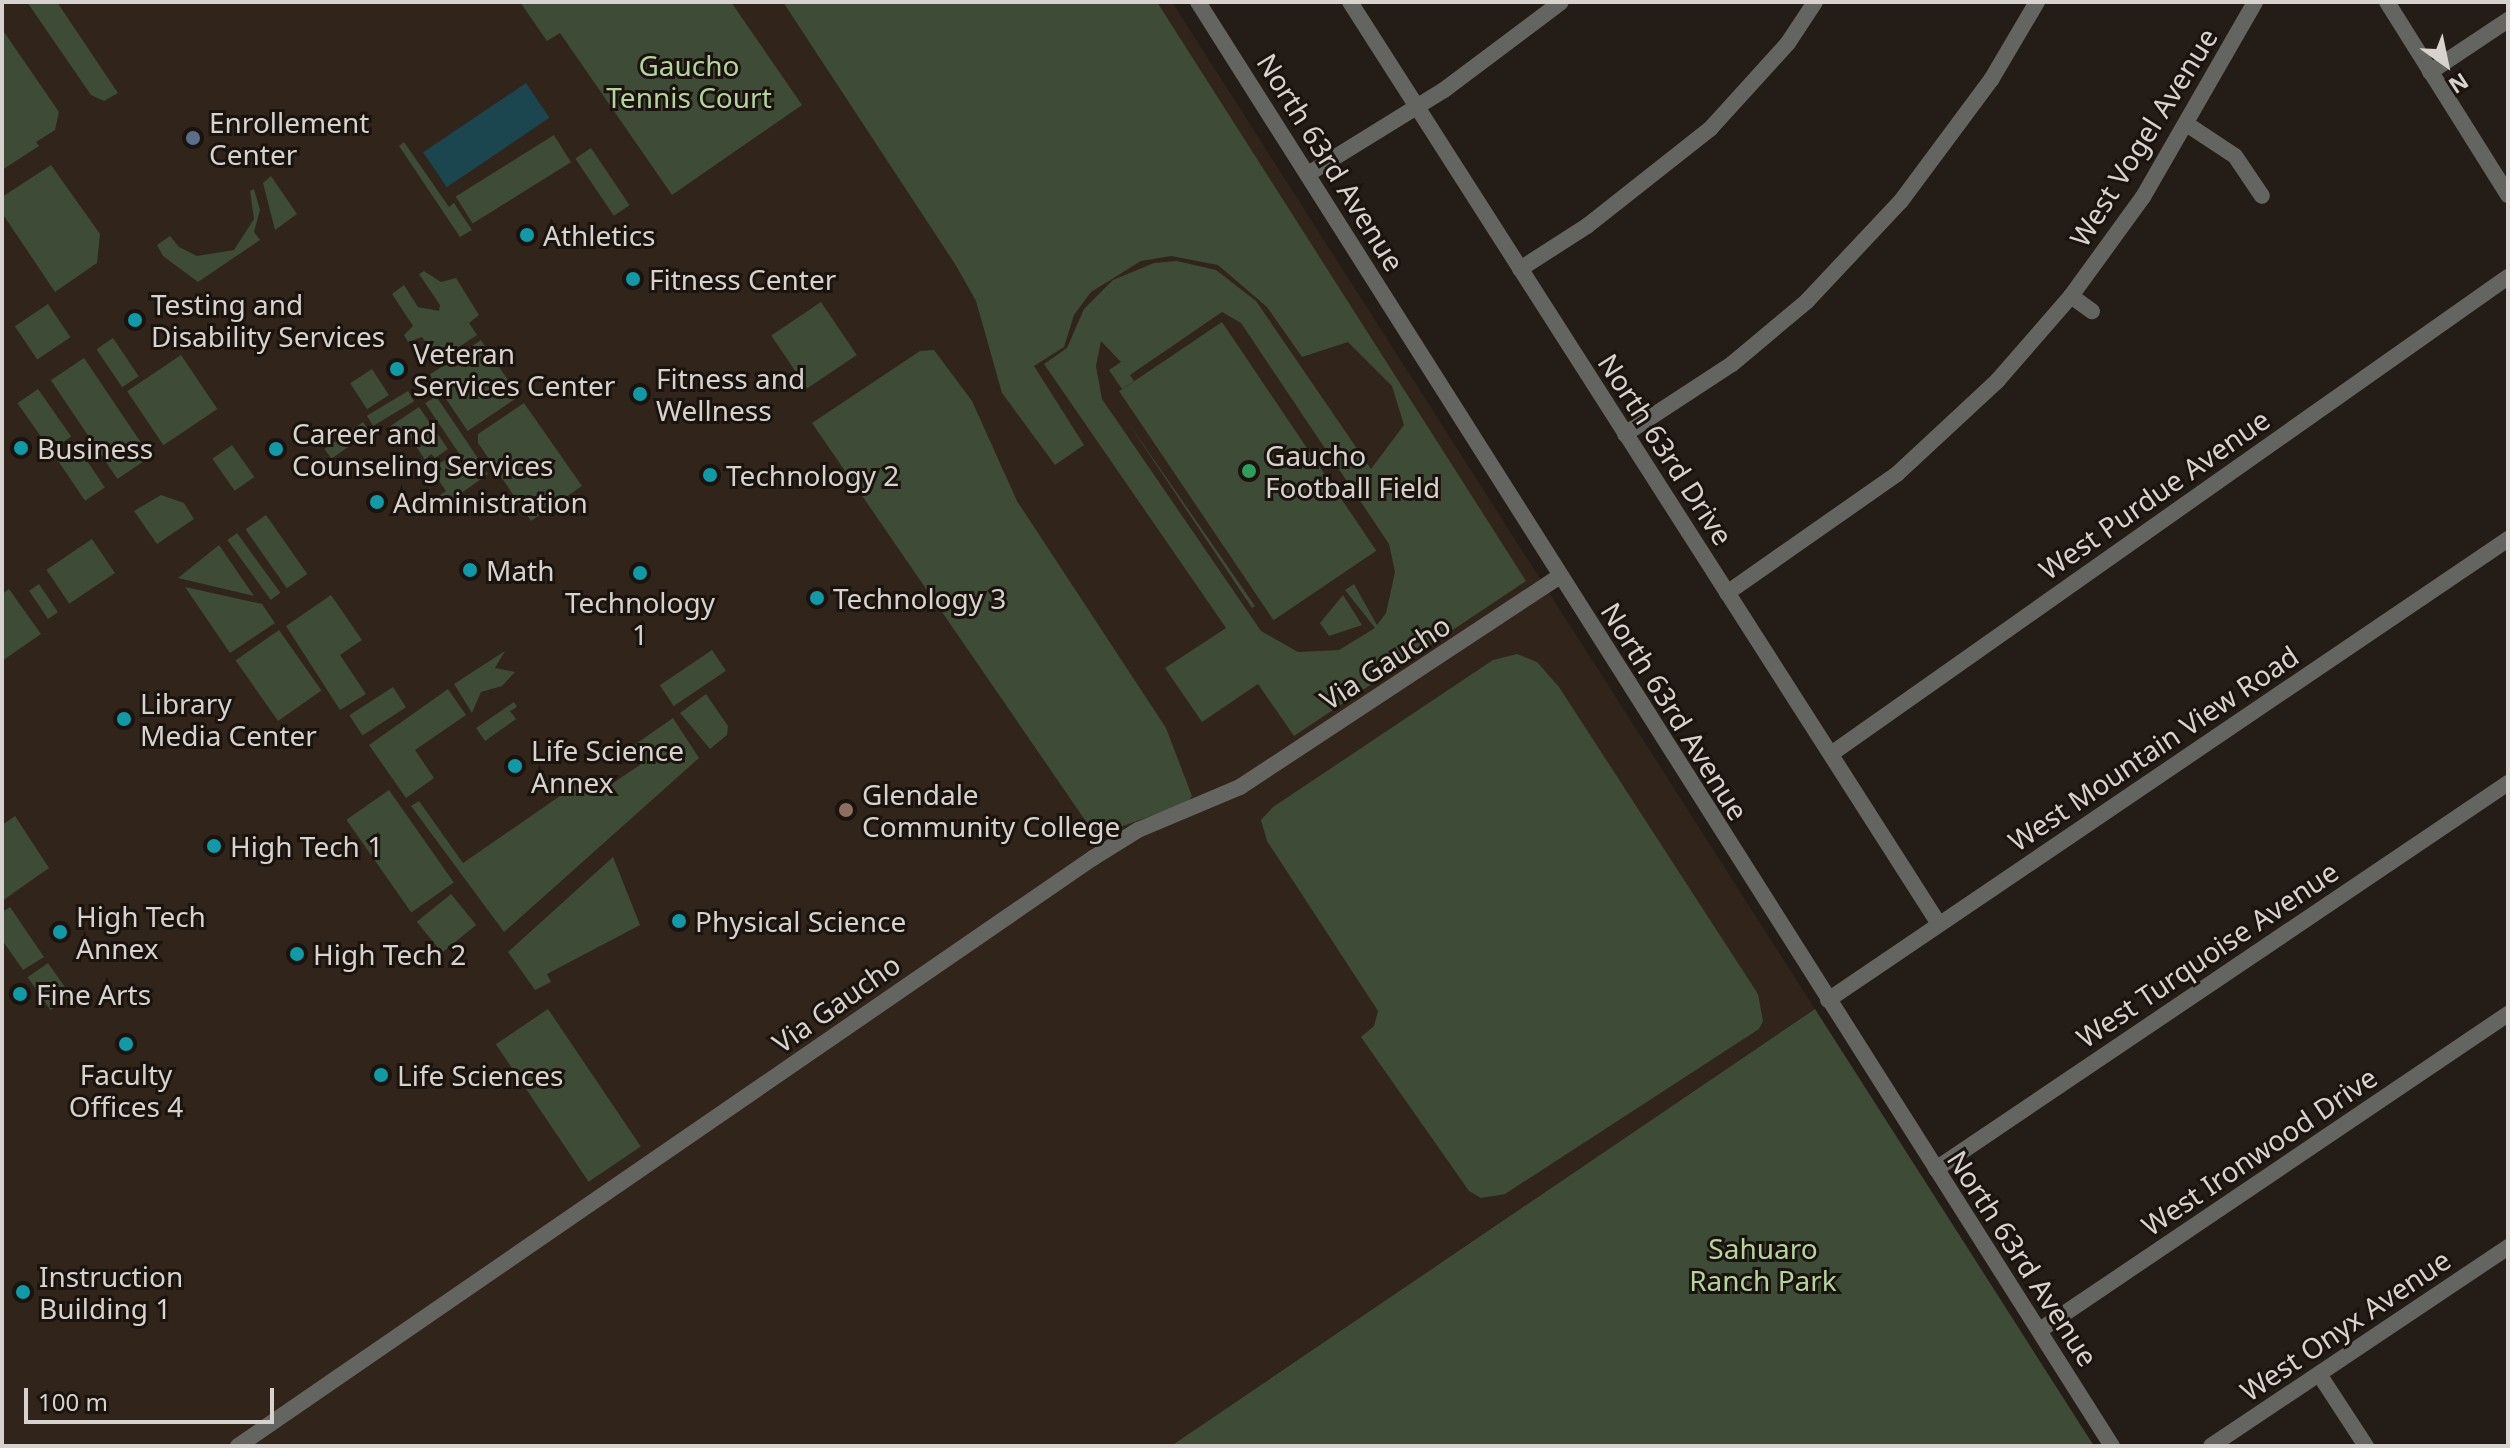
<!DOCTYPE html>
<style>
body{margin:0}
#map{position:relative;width:2510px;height:1448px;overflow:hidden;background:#241c17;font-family:"Noto Sans",sans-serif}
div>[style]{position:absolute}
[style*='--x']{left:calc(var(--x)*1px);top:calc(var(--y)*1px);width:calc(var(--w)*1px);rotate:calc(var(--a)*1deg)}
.built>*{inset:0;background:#30241b}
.green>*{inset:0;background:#3e4b36;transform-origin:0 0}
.water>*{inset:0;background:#1c464f;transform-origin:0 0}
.minor>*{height:16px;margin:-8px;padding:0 8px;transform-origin:8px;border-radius:8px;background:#646561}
.tertiary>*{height:16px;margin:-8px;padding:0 8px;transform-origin:8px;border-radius:8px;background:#646561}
.dots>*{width:22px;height:22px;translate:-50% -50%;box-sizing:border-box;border:4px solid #1b130e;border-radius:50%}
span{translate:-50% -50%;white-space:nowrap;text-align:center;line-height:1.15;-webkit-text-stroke:6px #1b130e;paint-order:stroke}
.park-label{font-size:28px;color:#b4d39f}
.poi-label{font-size:28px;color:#d8d2ce}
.left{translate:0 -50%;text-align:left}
.street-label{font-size:28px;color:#d8d2ce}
.frame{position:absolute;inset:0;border:4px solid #d8d2ce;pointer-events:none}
.north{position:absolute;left:2406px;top:24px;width:80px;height:80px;-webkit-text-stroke:6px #1b130e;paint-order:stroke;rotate:147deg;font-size:22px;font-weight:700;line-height:32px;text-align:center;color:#d8d2ce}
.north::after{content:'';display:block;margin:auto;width:28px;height:36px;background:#d8d2ce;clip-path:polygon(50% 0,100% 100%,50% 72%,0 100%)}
.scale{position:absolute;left:24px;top:1388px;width:250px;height:36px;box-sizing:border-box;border:4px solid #d8d2ce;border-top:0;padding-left:10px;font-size:24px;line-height:28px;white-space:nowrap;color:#d8d2ce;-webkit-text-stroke:6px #1b130e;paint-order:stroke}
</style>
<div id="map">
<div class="built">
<div style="clip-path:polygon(2px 2px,1172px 2px,1815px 1009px,1171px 1446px,2px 1446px)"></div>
</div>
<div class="green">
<div style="clip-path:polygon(27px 2px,57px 2px,118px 93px,104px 101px,91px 95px)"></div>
<div style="clip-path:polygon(520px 2px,731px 2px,802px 105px,672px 195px,560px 33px,547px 41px)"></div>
<div style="clip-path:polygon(evenodd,783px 2px,1157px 2px,1526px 581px,1294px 736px,1258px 684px,1202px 722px,1165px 668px,1226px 628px,1044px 364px,1067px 348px,1084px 309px,1113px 280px,1154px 263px,1177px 261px,1216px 270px,1256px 301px,1371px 469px,1404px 425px,1392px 386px,1348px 342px,1302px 357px,1267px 307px,1218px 265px,1171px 256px,1141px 261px,1091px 292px,1074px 315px,1064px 347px,1034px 366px,1084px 445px,1055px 465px,1002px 393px,976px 301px,955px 264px,783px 2px,1222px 312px,1241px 323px,1389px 544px,1395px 572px,1386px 613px,1377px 625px,1354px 584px,1345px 590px,1375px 628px,1339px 650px,1298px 652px,1261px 631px,1102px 399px,1096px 366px,1101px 341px,1121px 362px,1109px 370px,1122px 389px,1134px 381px,1130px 375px,1222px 312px)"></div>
<div style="clip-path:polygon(2px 29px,59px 112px,55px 130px,36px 142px,39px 146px,2px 170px)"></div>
<div style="left:554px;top:135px;width:32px;height:116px;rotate:58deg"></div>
<div style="clip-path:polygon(404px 142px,449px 207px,454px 203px,472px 230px,460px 237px,399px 146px)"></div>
<div style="left:591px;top:148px;width:69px;height:19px;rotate:56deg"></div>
<div style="clip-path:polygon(51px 165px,100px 234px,97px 263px,55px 292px,2px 213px,2px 197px)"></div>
<div style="clip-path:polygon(271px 176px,297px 214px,275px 230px,263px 183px)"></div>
<div style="clip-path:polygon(254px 189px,260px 210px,254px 232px,260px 240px,198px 282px,163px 256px,157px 245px,170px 236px,179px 247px,197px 256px,234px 250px,254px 219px,250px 191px)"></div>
<div style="clip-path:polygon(424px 271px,441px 282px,456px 278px,479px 315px,469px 323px,477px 335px,438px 361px,422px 337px,408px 342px,404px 335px,413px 326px,392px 294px,404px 285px,418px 307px,439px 311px,440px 305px,419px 274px)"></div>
<div style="left:821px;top:302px;width:64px;height:60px;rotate:56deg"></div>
<div style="left:48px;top:304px;width:40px;height:40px;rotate:56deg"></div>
<div style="left:1222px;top:322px;width:276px;height:124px;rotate:56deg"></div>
<div style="left:113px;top:338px;width:46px;height:20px;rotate:56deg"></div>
<div style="left:481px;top:340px;width:68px;height:62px;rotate:56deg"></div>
<div style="clip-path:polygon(934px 350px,972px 401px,1017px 501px,1166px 728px,1192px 796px,1188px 802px,1096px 836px,812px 423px,920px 351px)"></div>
<div style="left:181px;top:355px;width:65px;height:65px;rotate:56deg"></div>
<div style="left:84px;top:358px;width:119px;height:40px;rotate:56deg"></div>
<div style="left:372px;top:369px;width:31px;height:26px;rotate:57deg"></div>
<div style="left:38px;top:389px;width:58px;height:25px;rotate:55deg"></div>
<div style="left:408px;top:391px;width:12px;height:48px;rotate:59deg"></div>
<div style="left:436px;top:396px;width:75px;height:13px;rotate:56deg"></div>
<div style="clip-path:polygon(524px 403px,582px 486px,531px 521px,478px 443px,478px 434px)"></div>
<div style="clip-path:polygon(419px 407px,448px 449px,435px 458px,431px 454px,425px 460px,408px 434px,398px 439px,389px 427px)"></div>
<div style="clip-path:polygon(1125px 418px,1255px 606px,1252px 608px)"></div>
<div style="left:363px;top:422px;width:12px;height:47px;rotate:55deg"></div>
<div style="left:232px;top:445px;width:39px;height:24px;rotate:55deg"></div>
<div style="left:77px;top:446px;width:50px;height:24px;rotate:56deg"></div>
<div style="clip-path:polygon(452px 456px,465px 476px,482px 466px,488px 474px,442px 507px,437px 497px,446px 491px,435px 475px,442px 469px,438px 464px)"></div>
<div style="clip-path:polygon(161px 495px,184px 503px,194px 519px,157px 544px,134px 511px)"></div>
<div style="left:266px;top:515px;width:72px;height:25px;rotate:55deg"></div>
<div style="left:237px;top:533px;width:74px;height:12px;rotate:54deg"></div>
<div style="left:92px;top:539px;width:41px;height:55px;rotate:56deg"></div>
<div style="clip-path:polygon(219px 545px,254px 596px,178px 578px)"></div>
<div style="left:39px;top:584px;width:34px;height:12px;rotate:56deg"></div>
<div style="clip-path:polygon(185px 587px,262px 604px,275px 623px,230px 653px)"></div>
<div style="clip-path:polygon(9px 589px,41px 634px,2px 661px,2px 594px)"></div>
<div style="clip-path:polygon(331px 595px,362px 640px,340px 655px,366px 694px,340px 710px,286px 626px)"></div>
<div style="clip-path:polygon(1343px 595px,1362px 625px,1329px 636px,1320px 623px)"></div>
<div style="left:279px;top:630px;width:74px;height:53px;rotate:55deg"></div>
<div style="left:712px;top:650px;width:25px;height:63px;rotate:56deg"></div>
<div style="clip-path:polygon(505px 651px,495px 668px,515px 672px,502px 686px,481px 692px,472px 713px,454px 684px)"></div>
<div style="clip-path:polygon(1517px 654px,1537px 662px,1559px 687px,1758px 994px,1763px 1021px,1759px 1029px,1505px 1194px,1481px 1198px,1469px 1191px,1361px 1037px,1374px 1026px,1378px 1011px,1267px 841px,1261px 820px,1273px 807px,1493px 660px)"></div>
<div style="left:393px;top:687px;width:24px;height:52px;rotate:57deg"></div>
<div style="clip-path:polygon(448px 689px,466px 715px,415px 750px,434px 778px,406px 798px,369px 745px)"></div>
<div style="clip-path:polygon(706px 694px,728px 726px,727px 735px,710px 749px,680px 713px)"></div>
<div style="clip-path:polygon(514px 702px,517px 707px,510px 711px,516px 719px,485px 741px,476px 728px)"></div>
<div style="clip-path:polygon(673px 718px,699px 758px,504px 932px,411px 806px,419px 801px,463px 863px,583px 780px,595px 795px,640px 765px,630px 748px)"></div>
<div style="left:389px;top:790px;width:113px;height:52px;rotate:55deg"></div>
<div style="clip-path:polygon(15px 816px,49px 868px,2px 901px,2px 825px)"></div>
<div style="clip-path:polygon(613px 857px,640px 925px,547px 974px,551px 982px,535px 990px,508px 952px)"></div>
<div style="left:451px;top:894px;width:40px;height:44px;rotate:51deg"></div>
<div style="clip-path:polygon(10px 907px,44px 957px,23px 970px,2px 940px,2px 912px)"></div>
<div style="left:48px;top:963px;width:40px;height:25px;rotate:55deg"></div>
<div style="left:548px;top:1009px;width:166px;height:63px;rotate:56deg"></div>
<div style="clip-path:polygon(1815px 1009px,2094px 1446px,1171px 1446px)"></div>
</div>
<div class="water">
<div style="left:526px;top:83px;width:42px;height:124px;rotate:56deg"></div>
</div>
<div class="minor">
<div style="--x:1350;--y:2;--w:1094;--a:57.43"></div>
<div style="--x:2387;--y:2;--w:228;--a:57.9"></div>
<div style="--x:2430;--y:72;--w:94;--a:-33.7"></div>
<div style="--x:2188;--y:125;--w:56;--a:33.4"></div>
<div style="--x:2235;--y:156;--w:48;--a:56"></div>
<div style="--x:1308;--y:174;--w:160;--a:-31.7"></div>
<div style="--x:1444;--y:90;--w:146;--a:-36.9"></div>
<div style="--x:1520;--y:269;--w:80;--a:-32.7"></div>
<div style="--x:1587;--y:226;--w:157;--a:-38.3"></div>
<div style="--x:1710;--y:129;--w:116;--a:-47.8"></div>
<div style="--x:1788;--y:43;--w:49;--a:-56.6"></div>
<div style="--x:2071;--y:296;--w:26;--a:36"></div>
<div style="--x:1625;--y:434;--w:128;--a:-33.2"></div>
<div style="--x:1732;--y:364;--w:98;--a:-40"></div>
<div style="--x:1807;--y:301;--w:137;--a:-46.8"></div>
<div style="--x:1901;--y:201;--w:151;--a:-53.4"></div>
<div style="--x:1991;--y:80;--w:91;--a:-59.5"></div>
<div style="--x:1727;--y:593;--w:208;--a:-35"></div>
<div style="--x:1897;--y:474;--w:138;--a:-42.9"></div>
<div style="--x:1998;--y:380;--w:111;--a:-49"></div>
<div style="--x:2071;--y:296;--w:122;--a:-54"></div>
<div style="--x:2143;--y:197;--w:225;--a:-60.1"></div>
<div style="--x:1831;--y:754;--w:828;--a:-35.17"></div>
<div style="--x:1936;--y:1169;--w:690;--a:-34.01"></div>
<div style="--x:2040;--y:1330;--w:565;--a:-34.03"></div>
<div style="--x:2319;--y:1374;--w:86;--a:56.9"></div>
<div style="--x:238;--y:1446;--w:1038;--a:-34.52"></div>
<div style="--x:1093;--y:858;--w:53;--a:-31.9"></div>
<div style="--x:1138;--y:830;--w:111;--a:-22.9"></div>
<div style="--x:1240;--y:787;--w:382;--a:-33.4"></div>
<div style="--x:2211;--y:1446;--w:358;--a:-33.8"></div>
</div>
<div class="tertiary">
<div style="--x:1198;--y:2;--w:1709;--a:57.67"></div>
<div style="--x:1828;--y:1000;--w:822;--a:-34.13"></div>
</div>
<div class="dots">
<div style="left:193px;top:138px;background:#5c6f8a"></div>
<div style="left:527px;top:235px;background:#0f9aa8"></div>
<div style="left:633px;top:279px;background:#0f9aa8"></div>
<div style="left:135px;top:320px;background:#0f9aa8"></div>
<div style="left:397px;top:369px;background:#0f9aa8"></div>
<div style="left:640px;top:394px;background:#0f9aa8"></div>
<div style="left:21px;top:448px;background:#0f9aa8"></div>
<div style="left:276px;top:449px;background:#0f9aa8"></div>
<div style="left:1249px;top:471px;background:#2e9e5b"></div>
<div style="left:710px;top:475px;background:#0f9aa8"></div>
<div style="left:377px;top:502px;background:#0f9aa8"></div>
<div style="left:470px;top:570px;background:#0f9aa8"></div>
<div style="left:640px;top:573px;background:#0f9aa8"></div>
<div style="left:817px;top:598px;background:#0f9aa8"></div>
<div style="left:124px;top:719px;background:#0f9aa8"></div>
<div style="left:515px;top:766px;background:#0f9aa8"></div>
<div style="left:846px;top:810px;background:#8d6e63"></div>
<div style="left:214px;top:846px;background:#0f9aa8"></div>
<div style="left:679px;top:921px;background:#0f9aa8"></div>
<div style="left:60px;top:932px;background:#0f9aa8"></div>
<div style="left:297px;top:954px;background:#0f9aa8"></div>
<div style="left:20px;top:994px;background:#0f9aa8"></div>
<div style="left:126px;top:1044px;background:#0f9aa8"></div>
<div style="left:381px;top:1075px;background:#0f9aa8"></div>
<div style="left:23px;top:1292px;background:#0f9aa8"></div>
</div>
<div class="park-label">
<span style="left:689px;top:81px">Gaucho<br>Tennis Court</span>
<span style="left:1763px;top:1264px">Sahuaro<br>Ranch Park</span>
</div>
<div class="poi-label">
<span class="left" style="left:209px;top:138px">Enrollement<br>Center</span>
<span class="left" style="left:543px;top:235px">Athletics</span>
<span class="left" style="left:649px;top:279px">Fitness Center</span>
<span class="left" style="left:151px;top:320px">Testing and<br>Disability Services</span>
<span class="left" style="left:413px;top:369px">Veteran<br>Services Center</span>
<span class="left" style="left:656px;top:394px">Fitness and<br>Wellness</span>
<span class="left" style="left:292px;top:449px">Career and<br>Counseling Services</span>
<span class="left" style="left:37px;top:448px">Business</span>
<span class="left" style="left:1265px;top:471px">Gaucho<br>Football Field</span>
<span class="left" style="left:726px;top:475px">Technology 2</span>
<span class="left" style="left:393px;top:502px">Administration</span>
<span class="left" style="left:486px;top:570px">Math</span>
<span class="left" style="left:833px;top:598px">Technology 3</span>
<span style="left:640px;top:618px">Technology<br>1</span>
<span class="left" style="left:140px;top:719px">Library<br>Media Center</span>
<span class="left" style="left:531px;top:766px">Life Science<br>Annex</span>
<span class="left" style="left:862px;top:810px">Glendale<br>Community College</span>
<span class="left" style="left:230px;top:846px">High Tech 1</span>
<span class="left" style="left:76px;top:932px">High Tech<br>Annex</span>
<span class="left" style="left:695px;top:921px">Physical Science</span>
<span class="left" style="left:313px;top:954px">High Tech 2</span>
<span class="left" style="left:36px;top:994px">Fine Arts</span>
<span style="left:126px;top:1090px">Faculty<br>Offices 4</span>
<span class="left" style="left:397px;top:1075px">Life Sciences</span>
<span class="left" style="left:39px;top:1292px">Instruction<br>Building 1</span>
</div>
<div class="street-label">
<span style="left:2143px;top:137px;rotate:-58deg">West Vogel Avenue</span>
<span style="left:1331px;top:162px;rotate:58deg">North 63rd Avenue</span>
<span style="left:1666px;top:449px;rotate:57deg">North 63rd Drive</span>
<span style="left:2154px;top:494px;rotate:-35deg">West Purdue Avenue</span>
<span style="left:1385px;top:662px;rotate:-33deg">Via Gaucho</span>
<span style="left:1675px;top:711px;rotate:58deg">North 63rd Avenue</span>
<span style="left:2153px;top:748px;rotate:-34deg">West Mountain View Road</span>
<span style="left:2207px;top:954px;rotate:-34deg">West Turquoise Avenue</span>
<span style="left:836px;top:1003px;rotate:-35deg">Via Gaucho</span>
<span style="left:2259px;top:1151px;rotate:-34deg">West Ironwood Drive</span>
<span style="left:2023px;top:1258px;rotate:57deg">North 63rd Avenue</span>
<span style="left:2345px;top:1325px;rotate:-34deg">West Onyx Avenue</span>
</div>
<div class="frame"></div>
<div class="north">N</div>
<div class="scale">100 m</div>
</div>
